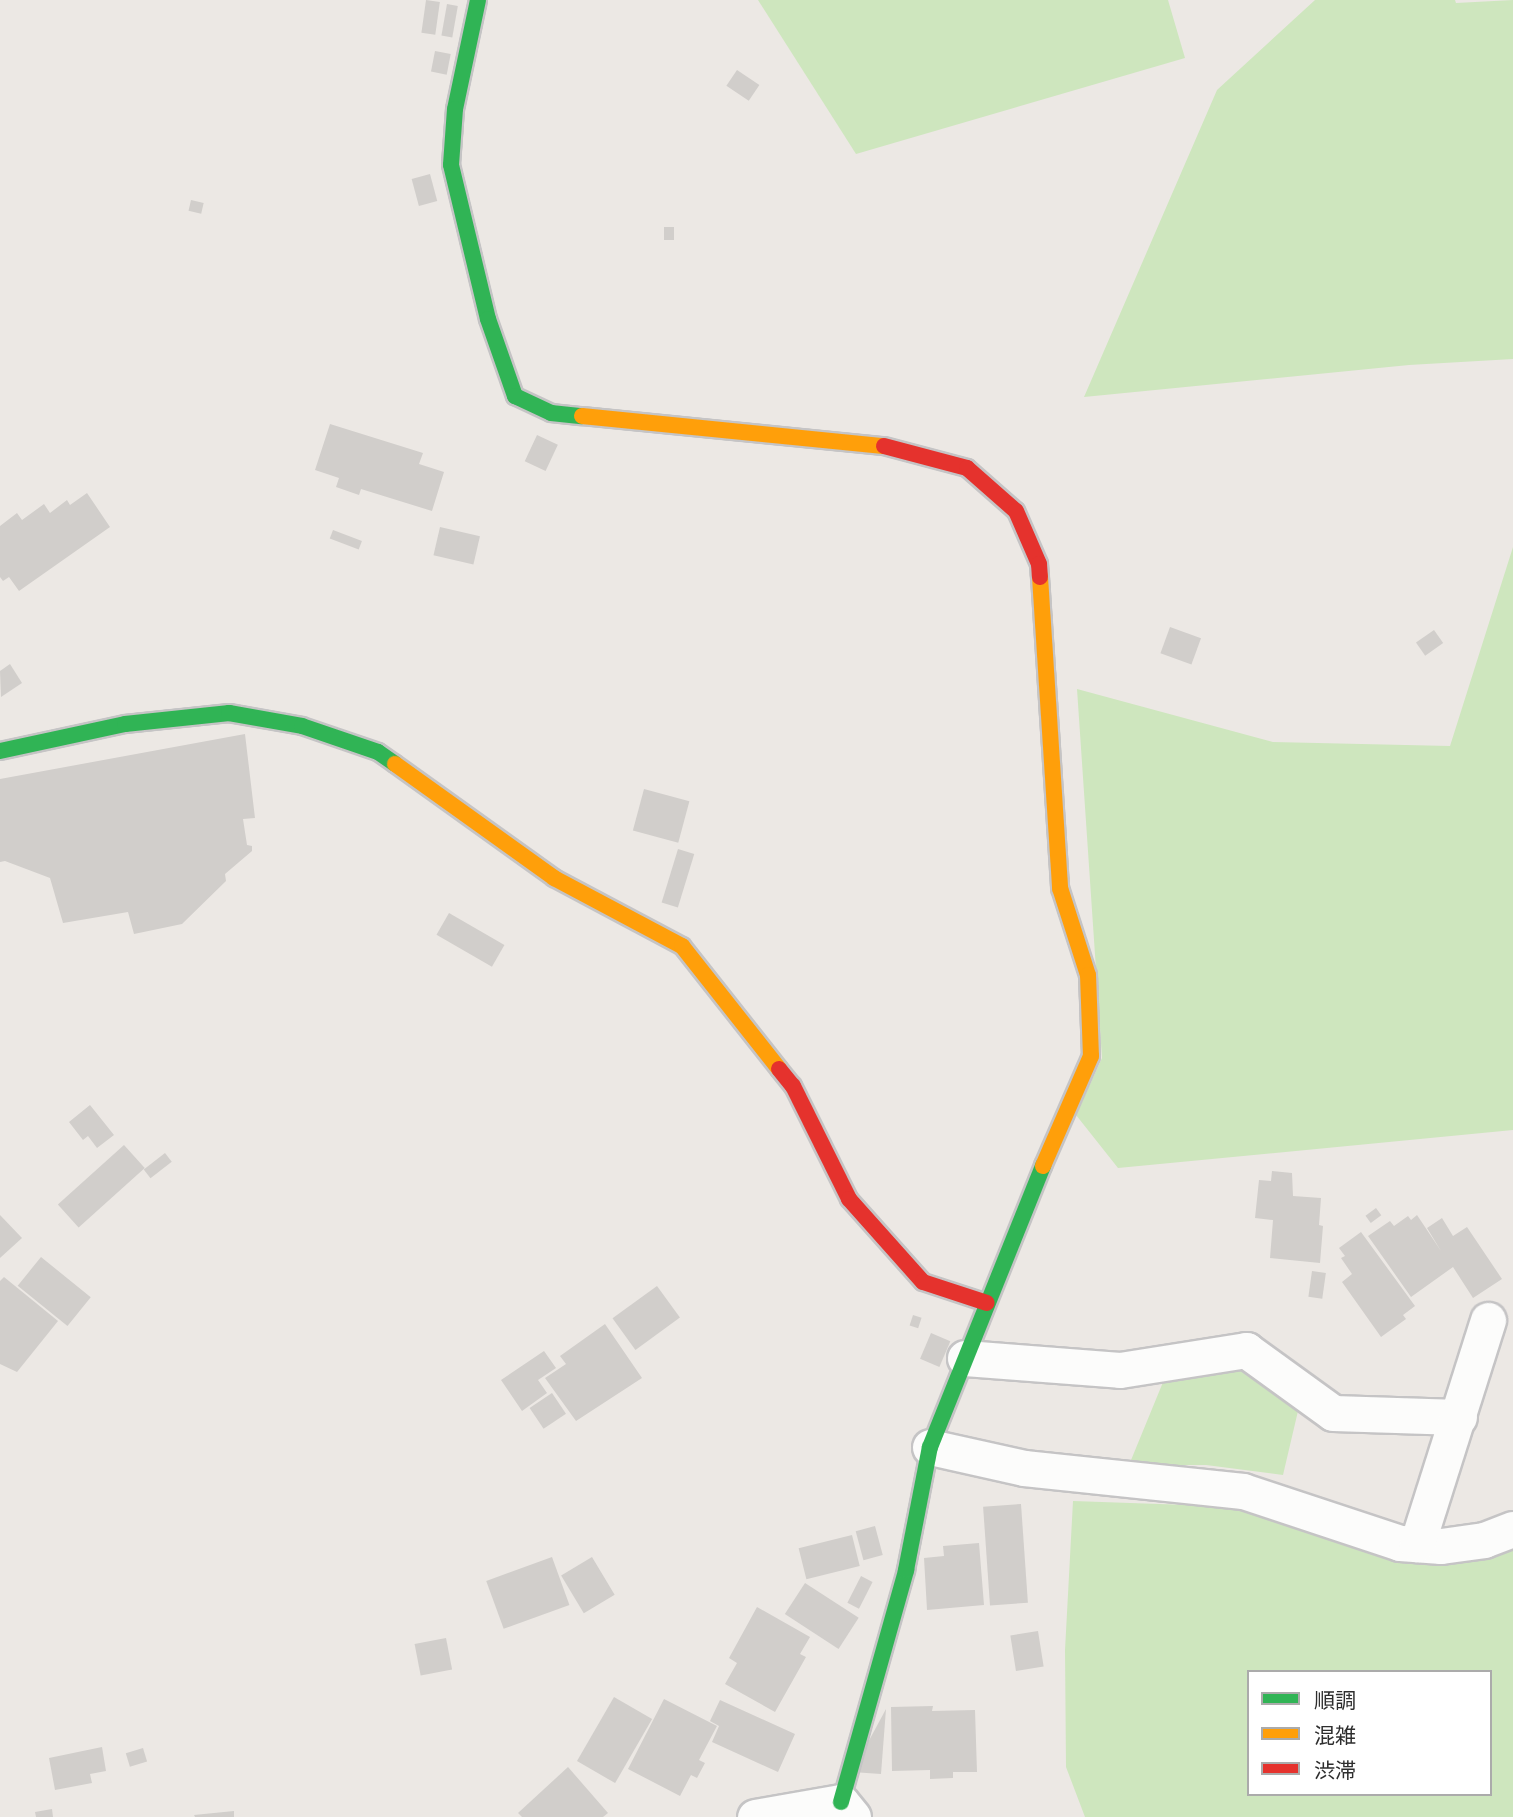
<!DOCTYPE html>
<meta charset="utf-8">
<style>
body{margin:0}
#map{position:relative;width:1513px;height:1817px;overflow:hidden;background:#ece8e4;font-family:"Fira Sans Condensed","Noto Sans JP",sans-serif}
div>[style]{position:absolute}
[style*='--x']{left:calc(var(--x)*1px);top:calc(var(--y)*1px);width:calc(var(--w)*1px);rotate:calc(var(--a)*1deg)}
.green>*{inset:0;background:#cee6be}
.building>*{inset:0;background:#d1cecb;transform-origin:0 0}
.roads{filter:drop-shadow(2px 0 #c5c4c5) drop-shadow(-2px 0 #c5c4c5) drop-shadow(0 2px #c5c4c5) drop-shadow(0 -2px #c5c4c5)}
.street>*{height:35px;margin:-17.5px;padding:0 17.5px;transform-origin:17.5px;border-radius:17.5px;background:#fcfcfb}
.fast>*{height:16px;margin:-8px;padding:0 8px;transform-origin:8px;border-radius:8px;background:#30b455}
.slow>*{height:16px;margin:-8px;padding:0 8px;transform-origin:8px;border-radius:8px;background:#ff9f0a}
.jam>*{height:16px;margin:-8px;padding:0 8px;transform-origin:8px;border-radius:8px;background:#e5322d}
span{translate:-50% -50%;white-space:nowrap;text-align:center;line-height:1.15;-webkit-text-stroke:5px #fff;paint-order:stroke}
.legend{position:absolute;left:1247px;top:1670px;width:245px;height:126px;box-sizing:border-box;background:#fff;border:2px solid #ababab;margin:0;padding:9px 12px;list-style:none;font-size:21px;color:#2e2e2e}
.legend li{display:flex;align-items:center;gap:14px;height:35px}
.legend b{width:35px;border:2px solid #ababab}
</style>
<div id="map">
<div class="green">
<div style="clip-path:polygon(758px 0,1168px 0,1185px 58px,856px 154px)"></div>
<div style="clip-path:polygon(1315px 0,1455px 0,1456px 3px,1513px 0,1513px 359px,1409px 365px,1084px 397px,1217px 90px)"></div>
<div style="clip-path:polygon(1513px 547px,1513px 1130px,1118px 1168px,1076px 1115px,1102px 1058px,1077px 689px,1273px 742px,1450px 746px)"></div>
<div style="clip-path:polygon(1246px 1364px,1298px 1411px,1283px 1475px,1206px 1465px,1129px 1465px,1168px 1370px)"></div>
<div style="clip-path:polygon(evenodd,1073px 1501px,1245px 1507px,1390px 1560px,1454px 1558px,1513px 1538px,1513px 1817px,1085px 1817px,1066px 1767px,1065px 1650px,1073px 1501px,1249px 1672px,1490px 1672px,1490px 1794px,1249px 1794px,1249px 1672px)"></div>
</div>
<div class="building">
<div style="left:426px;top:0;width:14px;height:33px;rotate:8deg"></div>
<div style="left:447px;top:4px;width:11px;height:32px;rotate:10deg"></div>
<div style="left:435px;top:51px;width:16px;height:21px;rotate:11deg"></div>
<div style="left:737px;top:70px;width:27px;height:19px;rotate:34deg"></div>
<div style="left:430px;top:174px;width:28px;height:19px;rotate:75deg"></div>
<div style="left:191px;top:200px;width:13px;height:11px;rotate:13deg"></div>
<div style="left:664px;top:227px;width:10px;height:13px"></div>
<div style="clip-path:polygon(330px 424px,423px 453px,419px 464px,444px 472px,432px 511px,361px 489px,359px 495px,336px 487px,339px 478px,315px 470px)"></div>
<div style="left:537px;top:435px;width:23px;height:29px;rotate:25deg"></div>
<div style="clip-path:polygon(87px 493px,110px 527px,19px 591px,9px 577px,3px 581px,0 577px,0 526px,17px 513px,22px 520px,44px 504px,50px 513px,67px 500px,70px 505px)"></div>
<div style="left:440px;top:527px;width:41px;height:29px;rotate:13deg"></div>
<div style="left:333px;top:530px;width:31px;height:9px;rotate:21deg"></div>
<div style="left:1170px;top:627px;width:33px;height:28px;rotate:20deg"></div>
<div style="left:1434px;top:630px;width:16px;height:22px;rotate:55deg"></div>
<div style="clip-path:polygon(10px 664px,22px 683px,1px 697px,0 671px)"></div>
<div style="clip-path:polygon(245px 734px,255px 818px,243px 819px,247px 845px,252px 846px,252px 851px,225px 874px,226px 881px,182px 924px,134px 934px,128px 912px,63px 923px,50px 878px,5px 861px,0 862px,0 779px)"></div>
<div style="left:644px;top:789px;width:47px;height:43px;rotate:15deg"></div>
<div style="left:678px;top:849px;width:17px;height:56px;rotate:17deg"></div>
<div style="left:449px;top:913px;width:64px;height:25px;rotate:30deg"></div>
<div style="clip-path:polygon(90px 1105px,114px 1135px,97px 1148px,88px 1136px,83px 1140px,69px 1122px)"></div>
<div style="left:124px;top:1145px;width:31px;height:89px;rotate:48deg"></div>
<div style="left:165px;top:1153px;width:11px;height:27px;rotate:52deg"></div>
<div style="clip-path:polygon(1272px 1171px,1292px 1173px,1293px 1196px,1321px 1198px,1319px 1225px,1323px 1226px,1320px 1263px,1270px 1258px,1273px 1220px,1255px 1218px,1259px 1180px,1271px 1181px)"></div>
<div style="left:1376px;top:1208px;width:9px;height:13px;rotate:54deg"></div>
<div style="clip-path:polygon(0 1215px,22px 1238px,0 1258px)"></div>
<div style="clip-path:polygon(1417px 1215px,1441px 1251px,1427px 1228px,1442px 1218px,1453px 1236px,1467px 1227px,1502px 1279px,1473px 1298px,1453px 1267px,1411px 1297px,1368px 1236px,1390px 1221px,1394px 1226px,1408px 1216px,1411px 1220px)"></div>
<div style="clip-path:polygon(1361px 1232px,1415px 1306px,1403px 1315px,1406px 1319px,1381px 1337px,1342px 1282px,1352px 1274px,1341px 1258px,1345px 1256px,1339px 1248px)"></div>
<div style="left:41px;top:1257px;width:64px;height:37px;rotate:39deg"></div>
<div style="left:1312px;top:1271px;width:14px;height:26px;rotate:8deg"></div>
<div style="clip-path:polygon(4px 1277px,58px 1321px,17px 1372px,0 1364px,0 1281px)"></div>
<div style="left:657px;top:1286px;width:39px;height:55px;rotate:54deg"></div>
<div style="left:913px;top:1315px;width:9px;height:11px;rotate:18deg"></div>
<div style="clip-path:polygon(605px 1324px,642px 1378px,576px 1421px,545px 1378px,566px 1364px,560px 1356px)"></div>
<div style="left:931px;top:1333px;width:21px;height:28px;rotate:23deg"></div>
<div style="clip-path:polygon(544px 1351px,556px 1368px,538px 1380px,547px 1393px,522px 1411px,501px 1380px)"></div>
<div style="left:552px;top:1393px;width:25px;height:27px;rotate:56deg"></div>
<div style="left:1021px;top:1504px;width:99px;height:38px;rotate:86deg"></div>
<div style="left:875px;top:1526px;width:30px;height:20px;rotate:75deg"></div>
<div style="left:852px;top:1535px;width:32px;height:55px;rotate:76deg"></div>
<div style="clip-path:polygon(979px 1543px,984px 1605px,927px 1610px,924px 1558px,944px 1556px,943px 1546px)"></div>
<div style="left:552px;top:1557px;width:51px;height:70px;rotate:70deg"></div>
<div style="left:592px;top:1557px;width:44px;height:36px;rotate:59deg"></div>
<div style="left:861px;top:1576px;width:13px;height:30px;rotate:27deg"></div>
<div style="left:805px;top:1583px;width:64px;height:37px;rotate:33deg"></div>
<div style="clip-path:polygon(757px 1607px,810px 1637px,800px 1654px,806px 1657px,775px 1712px,725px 1684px,737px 1663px,729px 1658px)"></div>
<div style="left:1038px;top:1631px;width:36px;height:28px;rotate:81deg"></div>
<div style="left:446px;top:1638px;width:32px;height:32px;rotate:79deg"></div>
<div style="left:614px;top:1697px;width:44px;height:74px;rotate:30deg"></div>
<div style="clip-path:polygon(664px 1699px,717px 1726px,699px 1760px,705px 1763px,697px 1778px,691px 1775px,680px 1796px,628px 1769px)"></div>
<div style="clip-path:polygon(720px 1700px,795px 1734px,778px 1772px,712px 1742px,719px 1726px,710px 1721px)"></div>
<div style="clip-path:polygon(933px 1706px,932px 1711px,975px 1710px,977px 1772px,953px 1772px,953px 1778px,930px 1779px,930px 1770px,892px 1771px,891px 1707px)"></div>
<div style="clip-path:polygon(886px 1709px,881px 1774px,852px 1772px)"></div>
<div style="clip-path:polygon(102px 1747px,106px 1771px,90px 1774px,92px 1783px,55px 1790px,49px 1758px)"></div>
<div style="left:143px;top:1748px;width:14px;height:18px;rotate:73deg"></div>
<div style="clip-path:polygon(568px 1767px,608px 1813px,603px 1817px,522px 1817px,518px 1813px)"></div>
<div style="clip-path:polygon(52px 1809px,53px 1817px,36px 1817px,35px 1812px)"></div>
<div style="clip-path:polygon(234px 1811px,234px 1817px,195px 1817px,194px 1815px)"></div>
</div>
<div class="roads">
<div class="street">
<div style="--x:965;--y:1358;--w:155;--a:4.4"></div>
<div style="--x:1120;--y:1370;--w:128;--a:-9"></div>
<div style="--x:1246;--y:1350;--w:107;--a:35.9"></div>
<div style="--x:1333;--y:1413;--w:126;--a:1.8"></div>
<div style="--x:930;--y:1447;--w:96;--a:12.6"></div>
<div style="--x:1024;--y:1468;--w:220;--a:6"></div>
<div style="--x:1243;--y:1491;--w:165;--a:18.3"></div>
<div style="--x:1400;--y:1543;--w:41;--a:4.2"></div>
<div style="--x:1441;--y:1546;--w:43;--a:-7.9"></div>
<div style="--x:1484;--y:1540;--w:31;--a:-21"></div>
<div style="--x:1417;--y:1544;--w:235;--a:-72.4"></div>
<div style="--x:755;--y:1817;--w:87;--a:-9.9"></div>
<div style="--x:841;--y:1802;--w:19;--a:51"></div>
</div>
<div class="fast">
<div style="--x:478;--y:0;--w:111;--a:101.9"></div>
<div style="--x:455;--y:109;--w:56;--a:94.1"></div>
<div style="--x:451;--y:165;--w:158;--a:76.5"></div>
<div style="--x:488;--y:319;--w:82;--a:70.7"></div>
<div style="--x:515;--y:396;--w:40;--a:25"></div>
<div style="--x:551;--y:413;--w:31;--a:6"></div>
<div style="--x:0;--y:751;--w:128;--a:-12.2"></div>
<div style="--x:125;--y:724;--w:105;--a:-6"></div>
<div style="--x:229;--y:713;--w:74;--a:10.1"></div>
<div style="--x:302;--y:726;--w:80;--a:18.9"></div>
<div style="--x:378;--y:752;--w:21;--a:35"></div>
<div style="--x:841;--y:1802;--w:241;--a:-74.3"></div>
<div style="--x:906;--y:1570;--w:125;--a:-79"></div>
<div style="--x:930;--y:1447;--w:303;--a:-68.1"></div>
</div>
<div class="slow">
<div style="--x:582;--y:416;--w:303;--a:5.7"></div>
<div style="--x:1040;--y:577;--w:312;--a:86.3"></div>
<div style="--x:1060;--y:888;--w:91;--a:72.2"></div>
<div style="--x:1088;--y:975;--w:81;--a:87.9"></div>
<div style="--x:1091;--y:1056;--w:120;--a:113.6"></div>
<div style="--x:395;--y:764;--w:196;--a:35.6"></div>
<div style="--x:554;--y:878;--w:145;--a:28"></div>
<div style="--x:682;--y:946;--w:157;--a:51.7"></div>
</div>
<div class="jam">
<div style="--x:884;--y:446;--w:86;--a:14.8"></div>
<div style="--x:967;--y:468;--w:65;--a:41.3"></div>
<div style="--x:1016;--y:511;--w:58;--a:66.5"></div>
<div style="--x:1039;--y:564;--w:13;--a:86"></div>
<div style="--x:779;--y:1069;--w:22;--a:51"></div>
<div style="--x:793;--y:1086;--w:126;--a:63.6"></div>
<div style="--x:849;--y:1199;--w:111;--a:48.3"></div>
<div style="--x:923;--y:1282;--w:67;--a:18.2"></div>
</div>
</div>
<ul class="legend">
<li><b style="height:9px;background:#30b455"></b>順調</li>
<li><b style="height:9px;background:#ff9f0a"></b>混雑</li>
<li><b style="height:9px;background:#e5322d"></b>渋滞</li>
</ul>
</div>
